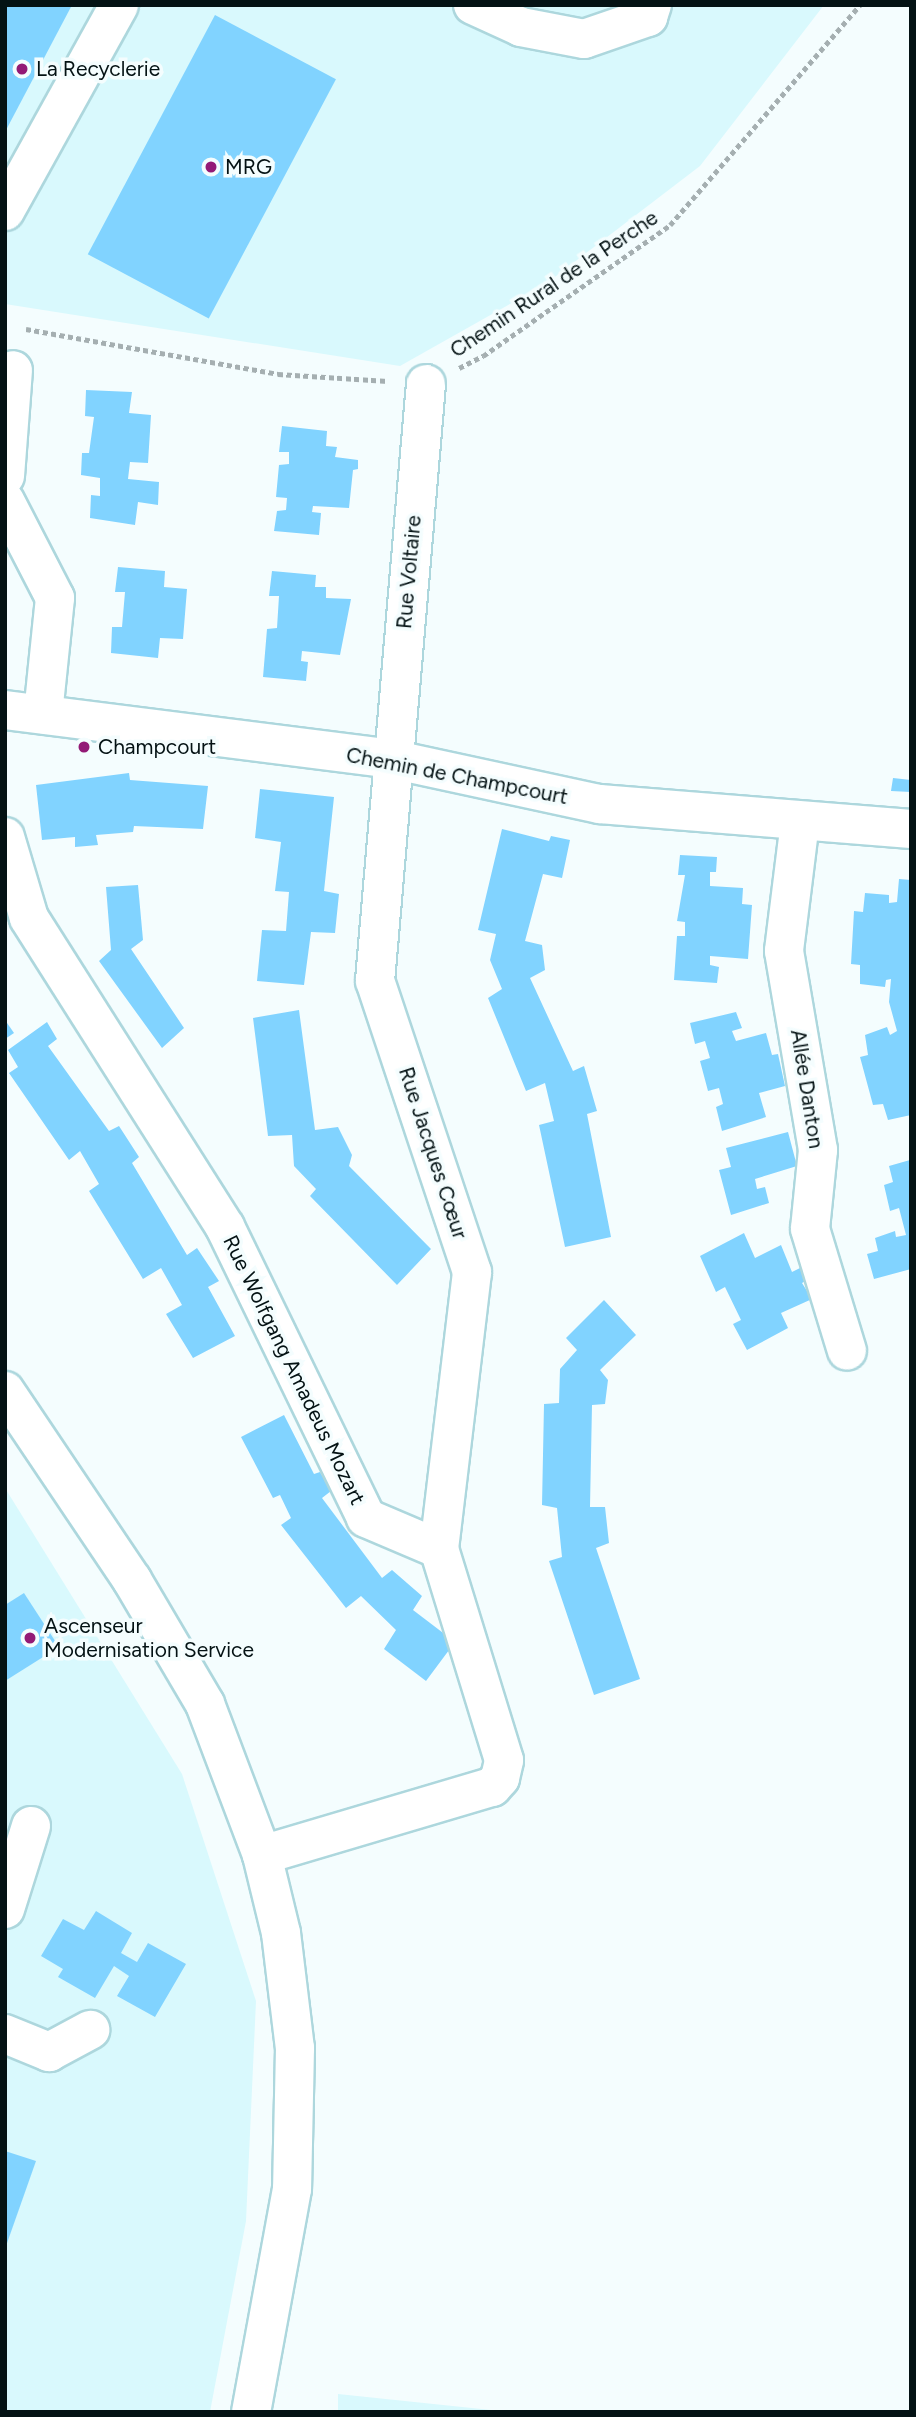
<!DOCTYPE html>
<meta charset="utf-8">
<style>
body{margin:0}
#map{position:relative;width:916px;height:2417px;overflow:hidden;background:#f4fdfe;font-family:Figtree,sans-serif}
div>[style]{position:absolute}
[style*='--x']{left:calc(var(--x)*1px);top:calc(var(--y)*1px);width:calc(var(--w)*1px);rotate:calc(var(--a)*1deg)}
.built>*{inset:0;background:#d9f9fd}
.building>*{inset:0;background:#81d3ff;transform-origin:0 0}
.path>*{height:4.5px;margin-top:-2.25px;transform-origin:0;background:repeating-linear-gradient(90deg,#a5afb1 0 5px,transparent 0 8.5px)}
.roads{filter:drop-shadow(2px 0 #add7dd) drop-shadow(-2px 0 #add7dd) drop-shadow(0 2px #add7dd) drop-shadow(0 -2px #add7dd)}
.minor>*{height:38px;margin:-19px;padding:0 19px;transform-origin:19px;border-radius:19px;background:#fff}
.major>*{height:38px;margin:-19px;padding:0 19px;transform-origin:19px;border-radius:19px;background:#fff}
.dots>*{width:19px;height:19px;translate:-50% -50%;box-sizing:border-box;border:4px solid #f4fdfe;border-radius:50%}
span{translate:-50% -50%;white-space:nowrap;text-align:center;line-height:1.15;-webkit-text-stroke:7px #f4fdfe;paint-order:stroke}
.poi-label{font-size:21px;color:#041214}
.left{translate:0 -50%;text-align:left}
.street-label{font-size:21px;color:#041214}
.frame{position:absolute;inset:0;border:7px solid #041214;pointer-events:none}
</style>
<div id="map">
<div class="built">
<div style="clip-path:polygon(5px 5px,824px 5px,700px 166px,547px 283px,400px 366px,5px 304px)"></div>
<div style="clip-path:polygon(5px 1488px,182px 1774px,256px 2001px,246px 2221px,210px 2412px,5px 2412px)"></div>
<div style="clip-path:polygon(338px 2394px,510px 2412px,338px 2412px)"></div>
</div>
<div class="building">
<div style="clip-path:polygon(5px 5px,72px 5px,5px 132px)"></div>
<div style="left:215px;top:15px;width:137px;height:271px;rotate:28deg"></div>
<div style="clip-path:polygon(86px 390px,132px 392px,129px 413px,151px 415px,148px 463px,130px 462px,128px 479px,159px 482px,158px 505px,138px 502px,135px 525px,90px 518px,91px 495px,100px 496px,100px 478px,81px 475px,82px 453px,89px 453px,94px 417px,85px 416px)"></div>
<div style="clip-path:polygon(282px 426px,327px 431px,326px 446px,337px 447px,335px 457px,358px 460px,358px 469px,353px 470px,349px 508px,313px 506px,312px 512px,321px 513px,319px 535px,274px 531px,277px 511px,286px 510px,287px 498px,276px 497px,279px 465px,289px 464px,289px 452px,279px 452px)"></div>
<div style="clip-path:polygon(118px 567px,165px 571px,164px 587px,187px 589px,183px 639px,160px 638px,158px 658px,111px 653px,112px 627px,122px 627px,125px 592px,115px 592px)"></div>
<div style="clip-path:polygon(272px 571px,316px 575px,315px 587px,326px 587px,326px 598px,351px 599px,340px 655px,302px 651px,301px 661px,308px 662px,306px 681px,263px 677px,267px 629px,277px 628px,279px 596px,269px 596px)"></div>
<div style="clip-path:polygon(129px 773px,130px 780px,208px 786px,203px 829px,134px 826px,133px 832px,96px 835px,98px 845px,75px 847px,75px 837px,42px 840px,36px 785px)"></div>
<div style="clip-path:polygon(893px 778px,911px 780px,911px 792px,891px 791px)"></div>
<div style="clip-path:polygon(260px 789px,334px 797px,324px 891px,339px 894px,335px 933px,311px 932px,304px 985px,257px 981px,262px 930px,286px 931px,289px 892px,275px 891px,281px 842px,255px 838px)"></div>
<div style="clip-path:polygon(502px 829px,549px 841px,551px 836px,570px 840px,562px 878px,543px 874px,525px 941px,542px 945px,545px 970px,530px 978px,573px 1071px,584px 1066px,597px 1111px,587px 1114px,611px 1237px,565px 1247px,539px 1125px,554px 1121px,545px 1083px,526px 1091px,488px 998px,502px 989px,490px 960px,496px 934px,478px 930px)"></div>
<div style="clip-path:polygon(680px 855px,717px 857px,716px 872px,710px 872px,710px 886px,743px 888px,742px 904px,752px 905px,748px 959px,710px 956px,710px 965px,719px 967px,717px 983px,674px 980px,677px 936px,685px 936px,685px 922px,677px 921px,685px 875px,678px 875px)"></div>
<div style="clip-path:polygon(899px 879px,911px 880px,911px 1115px,888px 1120px,883px 1104px,873px 1105px,860px 1057px,868px 1055px,865px 1035px,887px 1027px,890px 1035px,897px 1031px,889px 1002px,891px 979px,886px 980px,885px 987px,860px 984px,860px 965px,851px 964px,854px 911px,863px 912px,865px 893px,889px 895px,889px 903px,897px 902px)"></div>
<div style="clip-path:polygon(138px 885px,143px 940px,131px 949px,184px 1028px,162px 1048px,99px 961px,111px 950px,106px 887px)"></div>
<div style="clip-path:polygon(299px 1010px,315px 1130px,338px 1127px,352px 1155px,349px 1166px,431px 1249px,397px 1285px,310px 1196px,316px 1189px,294px 1166px,292px 1135px,268px 1136px,253px 1018px)"></div>
<div style="clip-path:polygon(736px 1012px,742px 1028px,732px 1031px,736px 1041px,766px 1033px,772px 1055px,778px 1054px,785px 1086px,759px 1093px,766px 1117px,722px 1131px,716px 1107px,723px 1104px,719px 1088px,708px 1091px,700px 1061px,710px 1058px,705px 1041px,695px 1044px,690px 1023px)"></div>
<div style="clip-path:polygon(5px 1020px,14px 1033px,5px 1039px)"></div>
<div style="clip-path:polygon(47px 1022px,57px 1039px,48px 1046px,109px 1131px,119px 1126px,139px 1157px,132px 1163px,187px 1255px,197px 1248px,219px 1281px,208px 1287px,235px 1336px,193px 1358px,166px 1314px,182px 1305px,161px 1268px,143px 1279px,89px 1191px,99px 1184px,80px 1151px,69px 1160px,9px 1073px,18px 1067px,8px 1050px)"></div>
<div style="clip-path:polygon(788px 1132px,797px 1166px,755px 1179px,757px 1189px,765px 1187px,769px 1203px,731px 1215px,719px 1170px,731px 1167px,726px 1148px)"></div>
<div style="clip-path:polygon(910px 1160px,911px 1269px,874px 1279px,867px 1254px,878px 1251px,875px 1238px,895px 1231px,896px 1237px,906px 1235px,899px 1208px,890px 1211px,884px 1185px,893px 1182px,889px 1166px)"></div>
<div style="clip-path:polygon(744px 1233px,755px 1258px,781px 1245px,792px 1272px,802px 1267px,807px 1280px,802px 1283px,812px 1299px,781px 1313px,788px 1328px,747px 1350px,733px 1324px,741px 1320px,725px 1287px,716px 1292px,700px 1256px)"></div>
<div style="clip-path:polygon(604px 1300px,636px 1335px,600px 1370px,608px 1380px,605px 1404px,592px 1405px,590px 1507px,605px 1507px,609px 1543px,596px 1548px,640px 1679px,594px 1695px,549px 1561px,562px 1557px,557px 1508px,542px 1505px,544px 1404px,559px 1403px,560px 1369px,577px 1350px,566px 1338px)"></div>
<div style="clip-path:polygon(284px 1415px,314px 1474px,320px 1472px,331px 1491px,322px 1498px,382px 1578px,392px 1570px,422px 1596px,413px 1610px,455px 1642px,426px 1681px,384px 1649px,396px 1630px,361px 1596px,346px 1608px,281px 1525px,291px 1518px,280px 1495px,273px 1498px,241px 1437px)"></div>
<div style="clip-path:polygon(24px 1593px,59px 1647px,5px 1681px,5px 1605px)"></div>
<div style="clip-path:polygon(96px 1911px,132px 1933px,121px 1953px,137px 1962px,148px 1943px,186px 1964px,155px 2017px,117px 1996px,129px 1976px,114px 1966px,95px 1998px,58px 1977px,63px 1969px,41px 1956px,63px 1919px,84px 1930px)"></div>
<div style="clip-path:polygon(5px 2151px,36px 2161px,6px 2246px,5px 2245px)"></div>
</div>
<div class="path">
<div style="--x:26;--y:329;--w:256;--a:10.1"></div>
<div style="--x:278;--y:374;--w:110;--a:3.6"></div>
<div style="--x:459;--y:368;--w:27;--a:-27"></div>
<div style="--x:483;--y:356;--w:228;--a:-35"></div>
<div style="--x:670;--y:225;--w:291;--a:-49.2"></div>
</div>
<div class="roads">
<div class="minor">
<div style="--x:473;--y:5;--w:53;--a:24.6"></div>
<div style="--x:521;--y:27;--w:64;--a:10.8"></div>
<div style="--x:584;--y:39;--w:68;--a:-19"></div>
<div style="--x:648;--y:17;--w:13;--a:-72"></div>
<div style="--x:5;--y:211;--w:235;--a:-61"></div>
<div style="--x:5;--y:476;--w:106;--a:-85.7"></div>
<div style="--x:5;--y:501;--w:109;--a:62.7"></div>
<div style="--x:55;--y:598;--w:117;--a:95.9"></div>
<div style="--x:5;--y:710;--w:389;--a:7.2"></div>
<div style="--x:391;--y:759;--w:214;--a:12.2"></div>
<div style="--x:600;--y:804;--w:312;--a:4.6"></div>
<div style="--x:800;--y:822;--w:130;--a:97.1"></div>
<div style="--x:784;--y:951;--w:202;--a:80.3"></div>
<div style="--x:818;--y:1150;--w:79;--a:95.8"></div>
<div style="--x:810;--y:1229;--w:127;--a:73.1"></div>
<div style="--x:5;--y:837;--w:84;--a:73.5"></div>
<div style="--x:29;--y:918;--w:366;--a:57.6"></div>
<div style="--x:225;--y:1227;--w:323;--a:64.1"></div>
<div style="--x:366;--y:1518;--w:79;--a:23"></div>
<div style="--x:262;--y:1855;--w:240;--a:-16.5"></div>
<div style="--x:492;--y:1787;--w:12;--a:-48"></div>
<div style="--x:500;--y:1778;--w:18;--a:-77"></div>
<div style="--x:504;--y:1760;--w:221;--a:-107.1"></div>
<div style="--x:439;--y:1549;--w:279;--a:-83.2"></div>
<div style="--x:472;--y:1272;--w:307;--a:-108.4"></div>
<div style="--x:375;--y:981;--w:599;--a:-85.12"></div>
<div style="--x:5;--y:1909;--w:87;--a:-72.6"></div>
<div style="--x:5;--y:2034;--w:48;--a:22.2"></div>
<div style="--x:49;--y:2052;--w:47;--a:-28.2"></div>
</div>
<div class="major">
<div style="--x:5;--y:1391;--w:228;--a:56.1"></div>
<div style="--x:132;--y:1580;--w:144;--a:59.5"></div>
<div style="--x:205;--y:1704;--w:161;--a:69.3"></div>
<div style="--x:262;--y:1855;--w:80;--a:76.3"></div>
<div style="--x:281;--y:1933;--w:116;--a:83.1"></div>
<div style="--x:295;--y:2048;--w:141;--a:91.2"></div>
<div style="--x:292;--y:2189;--w:227;--a:100.4"></div>
</div>
</div>
<div class="dots">
<div style="left:22px;top:69px;background:#931a76"></div>
<div style="left:211px;top:167px;background:#931a76"></div>
<div style="left:84px;top:747px;background:#931a76"></div>
<div style="left:30px;top:1638px;background:#931a76"></div>
</div>
<div class="poi-label">
<span class="left" style="left:36px;top:69px">La Recyclerie</span>
<span class="left" style="left:225px;top:167px">MRG</span>
<span class="left" style="left:98px;top:747px">Champcourt</span>
<span class="left" style="left:44px;top:1638px">Ascenseur<br>Modernisation Service</span>
</div>
<div class="street-label">
<span style="left:554px;top:284px;rotate:-34deg">Chemin Rural de la Perche</span>
<span style="left:409px;top:572px;rotate:-85deg">Rue Voltaire</span>
<span style="left:457px;top:776px;rotate:11deg">Chemin de Champcourt</span>
<span style="left:807px;top:1089px;rotate:81deg">Allée Danton</span>
<span style="left:433px;top:1153px;rotate:72deg">Rue Jacques Cœur</span>
<span style="left:294px;top:1370px;rotate:64deg">Rue Wolfgang Amadeus Mozart</span>
</div>
<div class="frame"></div>
</div>
